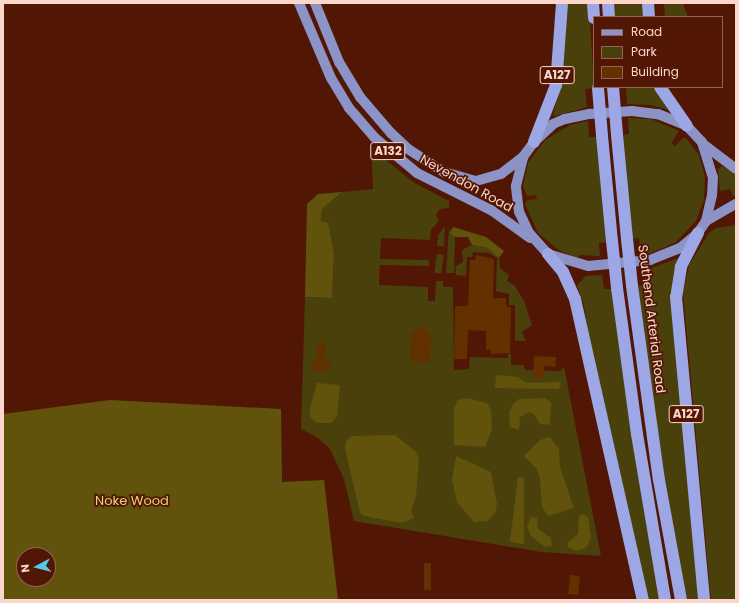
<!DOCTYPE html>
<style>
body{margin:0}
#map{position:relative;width:739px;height:603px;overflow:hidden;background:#511704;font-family:Poppins,sans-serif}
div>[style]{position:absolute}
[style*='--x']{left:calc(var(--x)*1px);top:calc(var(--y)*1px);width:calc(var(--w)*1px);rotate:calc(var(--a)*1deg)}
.green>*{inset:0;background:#4a400b;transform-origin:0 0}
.forest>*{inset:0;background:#61530b}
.building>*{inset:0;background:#633100;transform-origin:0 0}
.primary>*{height:10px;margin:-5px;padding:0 5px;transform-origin:5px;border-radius:5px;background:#8b93c7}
.highway>*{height:12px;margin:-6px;padding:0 6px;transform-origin:6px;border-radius:6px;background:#9ea7e6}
.highway-bridge>*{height:12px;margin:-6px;padding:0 6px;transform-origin:6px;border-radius:6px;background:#9ea7e6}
span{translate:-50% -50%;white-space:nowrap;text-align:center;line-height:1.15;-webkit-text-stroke:3.5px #511704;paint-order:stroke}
.shield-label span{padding:1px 3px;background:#511704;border:1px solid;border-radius:3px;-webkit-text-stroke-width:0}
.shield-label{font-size:12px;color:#fcd6cb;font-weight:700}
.street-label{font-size:13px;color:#fcd6cb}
.park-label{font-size:13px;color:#e9d578}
.frame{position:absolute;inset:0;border:4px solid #fcd6cb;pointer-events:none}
.legend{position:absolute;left:593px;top:16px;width:130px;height:72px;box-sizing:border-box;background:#511704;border:1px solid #956354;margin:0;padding:5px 7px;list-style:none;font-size:12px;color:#fcd6cb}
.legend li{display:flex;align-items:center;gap:8px;height:20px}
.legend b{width:20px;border:1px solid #956354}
.north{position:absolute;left:16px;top:547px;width:40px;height:40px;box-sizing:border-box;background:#511704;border:1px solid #956354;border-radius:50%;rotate:263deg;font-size:11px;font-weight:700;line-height:16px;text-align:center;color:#fcd6cb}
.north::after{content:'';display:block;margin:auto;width:14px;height:18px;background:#59c8e5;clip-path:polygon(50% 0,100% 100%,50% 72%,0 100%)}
</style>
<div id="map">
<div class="green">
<div style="clip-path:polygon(566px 3px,589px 3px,594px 88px,585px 89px,587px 107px,555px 116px,553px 115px,560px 85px)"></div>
<div style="left:613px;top:3px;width:31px;height:14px"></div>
<div style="clip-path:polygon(664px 3px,683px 3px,688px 17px,665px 17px)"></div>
<div style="clip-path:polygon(626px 87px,655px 87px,669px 110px,650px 105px,627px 104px)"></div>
<div style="clip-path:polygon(628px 118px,651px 119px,679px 131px,671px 143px,675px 146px,683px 138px,686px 138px,699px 155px,705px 177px,704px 200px,696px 221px,676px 242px,651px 253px,641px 255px,639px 238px,631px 239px,622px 135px,629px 134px)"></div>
<div style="clip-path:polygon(588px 121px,589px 137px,597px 137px,607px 242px,599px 243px,600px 256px,579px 255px,578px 258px,560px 251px,538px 233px,525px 204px,527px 200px,537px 199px,536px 195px,527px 196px,523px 186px,528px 163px,545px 140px,570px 125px)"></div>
<div style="clip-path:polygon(371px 148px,413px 182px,449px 201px,449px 208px,440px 209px,436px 215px,439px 221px,431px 230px,430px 240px,381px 238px,380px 259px,429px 260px,429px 266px,380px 265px,379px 285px,428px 287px,428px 301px,435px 301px,436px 281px,443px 281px,443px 287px,453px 287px,454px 370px,469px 369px,470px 357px,508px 358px,508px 354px,511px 354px,511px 365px,524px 365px,525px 370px,560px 371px,564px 367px,601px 556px,542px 552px,354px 521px,344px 479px,330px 449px,318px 438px,301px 429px,305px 297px,332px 298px,334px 255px,321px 221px,322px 209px,342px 192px,373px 189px)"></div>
<div style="clip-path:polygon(722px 166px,736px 174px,736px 195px,733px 196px,730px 189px,720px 191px,718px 169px)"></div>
<div style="clip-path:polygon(736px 225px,736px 600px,711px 600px,683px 292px,689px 265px,709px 233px,716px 228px)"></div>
<div style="clip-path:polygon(445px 226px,444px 246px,437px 246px,438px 235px)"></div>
<div style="clip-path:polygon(449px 228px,455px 237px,454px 273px,446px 273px)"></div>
<div style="clip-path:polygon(472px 245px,488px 248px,495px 252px,499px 258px,500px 268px,509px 275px,507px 281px,515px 286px,524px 301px,532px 325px,522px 332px,526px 341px,515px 341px,515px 352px,515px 305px,509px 305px,509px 294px,496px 291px,497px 258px,489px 253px,473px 252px,472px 257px,467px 257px,466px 276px,456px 275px,455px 267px,463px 262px,462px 250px)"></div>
<div style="left:437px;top:254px;width:7px;height:19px;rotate:8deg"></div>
<div style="clip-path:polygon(679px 258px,671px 294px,699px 600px,686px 600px,671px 524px,636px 286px,645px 285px,643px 271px)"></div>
<div style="clip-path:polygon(602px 275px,604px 289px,612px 289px,661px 600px,648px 600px,589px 343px,584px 305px,577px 285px,586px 276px)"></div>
</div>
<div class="forest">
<div style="clip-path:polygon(342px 192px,322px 209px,321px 221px,328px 223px,334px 255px,332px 298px,305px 297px,307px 204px,318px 194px)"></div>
<div style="clip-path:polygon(453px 227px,486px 237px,504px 251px,499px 258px,488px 248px,472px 245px,468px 237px,455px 237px,450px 233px)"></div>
<div style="clip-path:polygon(496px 375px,518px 377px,527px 383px,561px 382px,559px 389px,495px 388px)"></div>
<div style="clip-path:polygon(317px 383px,340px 385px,337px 416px,331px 423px,317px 423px,310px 418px,310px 408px)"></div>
<div style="clip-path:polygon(467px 398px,487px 403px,491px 411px,492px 429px,485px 447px,454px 445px,454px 408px,458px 400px)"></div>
<div style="clip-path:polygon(545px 398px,551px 402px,550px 425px,540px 424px,534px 414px,529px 412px,520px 417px,519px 430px,510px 427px,509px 412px,514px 403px,519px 399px)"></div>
<div style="clip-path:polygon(evenodd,110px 400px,281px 409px,282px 482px,324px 480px,338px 600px,3px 600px,3px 414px,110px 400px,24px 555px,48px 555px,48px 579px,24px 579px,24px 555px)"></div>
<div style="clip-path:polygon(395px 435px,416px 452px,419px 459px,416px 496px,411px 511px,414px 518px,401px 523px,364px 516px,360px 513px,345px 449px,346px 441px,351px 436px)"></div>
<div style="clip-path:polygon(550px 437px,559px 449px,560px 467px,574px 508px,548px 516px,542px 507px,540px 479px,537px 469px,524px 456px,540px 440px)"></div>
<div style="clip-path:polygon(456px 456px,491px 472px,497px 504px,495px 513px,487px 521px,474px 522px,457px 502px,452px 480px)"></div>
<div style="clip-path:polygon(518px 477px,524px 478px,524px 544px,510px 542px)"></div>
<div style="clip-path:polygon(583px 514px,588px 517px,591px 537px,587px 547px,577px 551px,568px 547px,567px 543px,578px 534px,579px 516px)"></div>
<div style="clip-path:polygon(531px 517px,537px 518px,538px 529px,551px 538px,552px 546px,545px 547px,531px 536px,527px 527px)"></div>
</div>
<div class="building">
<div style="clip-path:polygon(476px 255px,494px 259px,493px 298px,506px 298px,506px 307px,511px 307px,510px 353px,491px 354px,491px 350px,486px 350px,486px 331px,468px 330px,467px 359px,454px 359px,455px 306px,468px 306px,470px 260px,475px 260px)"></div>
<div style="clip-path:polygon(417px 327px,426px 328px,426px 331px,431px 332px,430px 362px,410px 362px,411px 331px,417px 331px)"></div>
<div style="clip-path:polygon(317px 342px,326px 342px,325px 362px,331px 363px,331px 371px,311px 370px,311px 362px,317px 362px)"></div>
<div style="clip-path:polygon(534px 356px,556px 357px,555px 367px,544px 366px,544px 378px,533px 378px)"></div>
<div style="left:424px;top:563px;width:7px;height:27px"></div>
<div style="left:570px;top:575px;width:10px;height:19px;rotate:6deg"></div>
</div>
<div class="primary">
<div style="--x:299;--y:3;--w:82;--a:66.9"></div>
<div style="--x:331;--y:78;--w:35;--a:59"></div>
<div style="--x:349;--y:108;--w:38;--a:49"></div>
<div style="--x:374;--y:137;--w:56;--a:39.9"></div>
<div style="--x:417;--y:173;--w:83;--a:26.6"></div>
<div style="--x:491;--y:210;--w:48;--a:35.7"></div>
<div style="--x:315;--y:3;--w:64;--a:67.9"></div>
<div style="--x:339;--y:62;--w:41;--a:59"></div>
<div style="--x:360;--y:97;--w:48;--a:49.3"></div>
<div style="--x:391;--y:133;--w:23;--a:43"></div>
<div style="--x:408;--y:149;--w:43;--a:32.6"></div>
<div style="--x:444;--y:172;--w:33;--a:16"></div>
<div style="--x:476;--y:181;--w:26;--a:-16"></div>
<div style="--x:501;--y:174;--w:28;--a:-38"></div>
<div style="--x:632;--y:111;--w:26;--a:7"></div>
<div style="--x:658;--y:114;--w:31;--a:22"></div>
<div style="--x:687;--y:126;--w:22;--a:47"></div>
<div style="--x:702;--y:142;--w:37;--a:73"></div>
<div style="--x:713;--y:177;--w:18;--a:93"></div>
<div style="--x:712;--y:195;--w:27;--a:103"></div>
<div style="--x:706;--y:221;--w:14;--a:124"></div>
<div style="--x:698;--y:233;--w:23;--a:140"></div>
<div style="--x:680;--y:248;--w:32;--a:158"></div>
<div style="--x:650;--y:260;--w:62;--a:174.5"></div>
<div style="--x:588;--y:266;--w:42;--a:-163.3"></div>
<div style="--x:548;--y:254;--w:28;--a:-132"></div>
<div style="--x:529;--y:233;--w:23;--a:-115"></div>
<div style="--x:519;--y:212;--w:26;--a:-97"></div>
<div style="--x:516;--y:186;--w:30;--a:-76"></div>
<div style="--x:523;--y:157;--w:19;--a:-54"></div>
<div style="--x:534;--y:142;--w:26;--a:-43"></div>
<div style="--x:553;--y:124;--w:13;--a:-23"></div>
<div style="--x:565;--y:119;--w:25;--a:-12"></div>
<div style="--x:589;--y:114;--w:43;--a:-4"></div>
<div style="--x:703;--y:144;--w:41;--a:37.1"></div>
<div style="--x:706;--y:221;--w:34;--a:-30"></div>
</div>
<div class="highway">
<div style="--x:593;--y:3;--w:15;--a:86"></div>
<div style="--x:608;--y:3;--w:14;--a:86"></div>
<div style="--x:648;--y:3;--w:14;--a:86"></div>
<div style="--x:660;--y:87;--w:47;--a:55.3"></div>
<div style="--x:617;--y:135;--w:104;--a:84.5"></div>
<div style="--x:602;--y:136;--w:105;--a:84.6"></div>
<div style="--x:534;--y:142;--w:61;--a:-68.9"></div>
<div style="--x:556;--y:85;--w:82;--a:-85.8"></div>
<div style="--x:698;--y:233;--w:38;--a:117"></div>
<div style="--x:681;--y:267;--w:30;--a:99"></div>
<div style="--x:676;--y:297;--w:304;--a:84.7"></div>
<div style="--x:548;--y:254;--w:23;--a:50"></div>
<div style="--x:563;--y:272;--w:30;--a:66"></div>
<div style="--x:575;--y:299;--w:309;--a:77.3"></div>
<div style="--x:632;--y:286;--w:196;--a:82.1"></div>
<div style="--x:659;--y:480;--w:122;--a:79.6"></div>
<div style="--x:617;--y:288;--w:147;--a:82.2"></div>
<div style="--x:637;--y:434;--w:168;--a:80.4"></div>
</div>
<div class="highway-bridge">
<div style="--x:613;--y:87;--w:48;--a:85.2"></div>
<div style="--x:598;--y:88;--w:48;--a:85.2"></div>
<div style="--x:627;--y:239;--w:47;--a:83.9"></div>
<div style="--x:612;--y:241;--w:47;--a:83.9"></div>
</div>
<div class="shield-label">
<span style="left:557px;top:75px">A127</span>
<span style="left:388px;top:151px">A132</span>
<span style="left:686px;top:414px">A127</span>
</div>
<div class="street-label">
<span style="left:466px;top:184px;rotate:29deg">Nevendon Road</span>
<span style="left:651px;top:319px;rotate:83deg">Southend Arterial Road</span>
</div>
<div class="park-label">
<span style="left:132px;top:501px">Noke Wood</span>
</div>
<div class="frame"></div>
<ul class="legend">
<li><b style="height:5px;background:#8b93c7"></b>Road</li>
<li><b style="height:11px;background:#4a400b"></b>Park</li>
<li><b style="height:11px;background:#633100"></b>Building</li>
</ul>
<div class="north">N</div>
</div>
